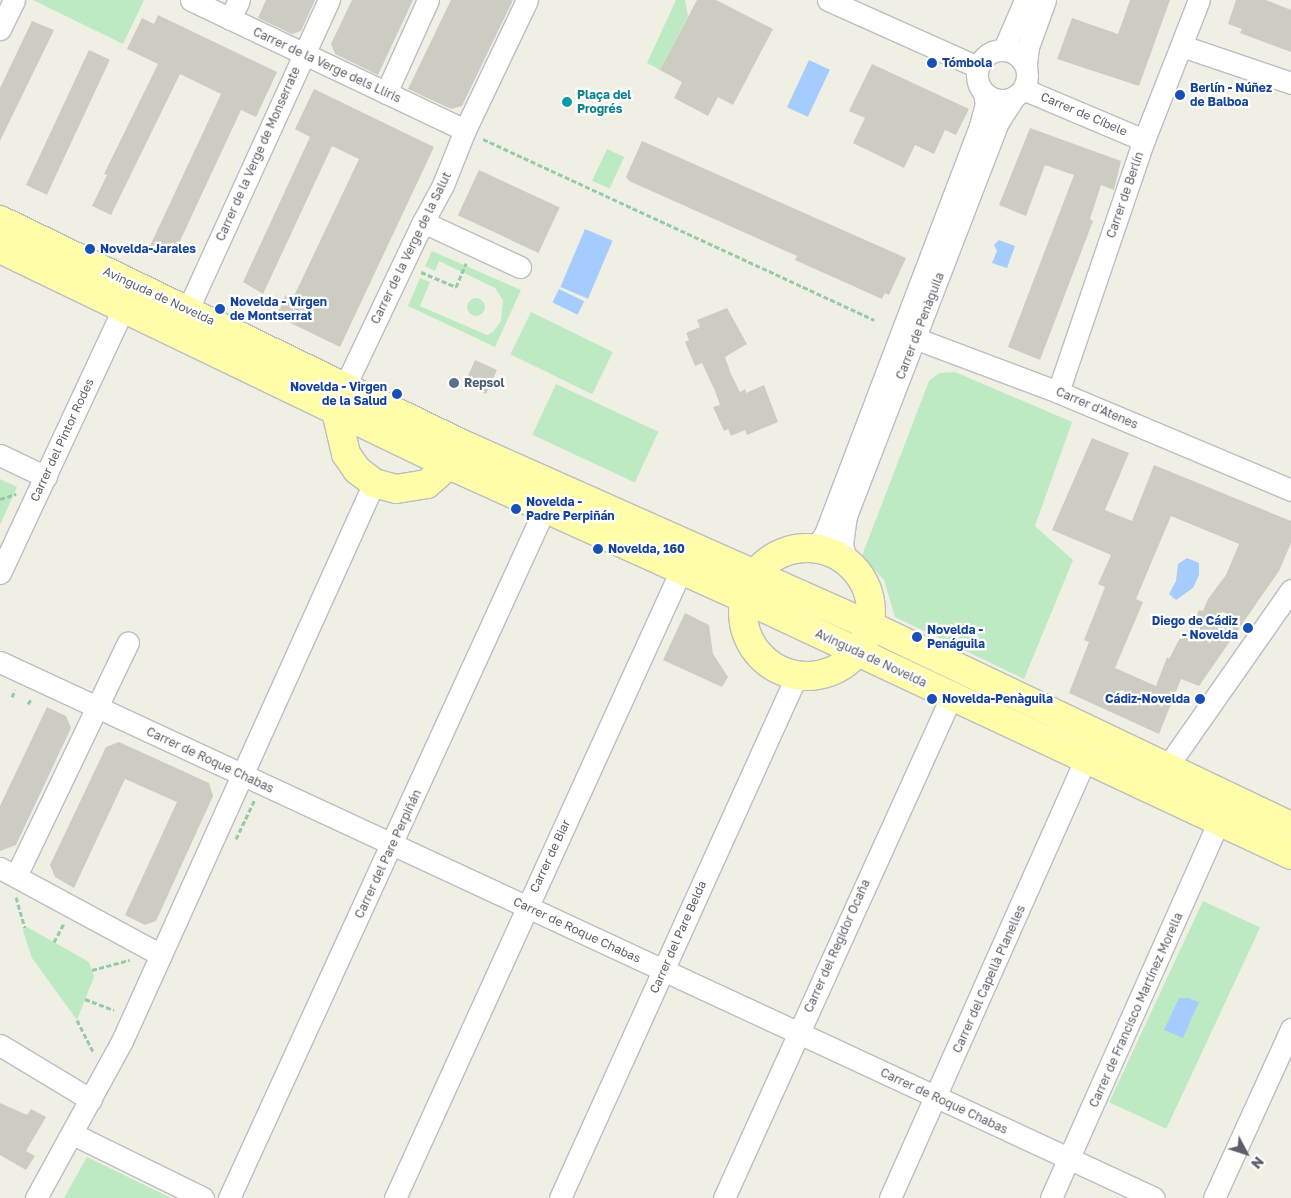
<!DOCTYPE html>
<meta charset="utf-8">
<style>
body{margin:0}
#map{position:relative;width:1291px;height:1198px;overflow:hidden;background:#f0efe4;font-family:"Golos Text",sans-serif}
div>[style]{position:absolute}
[style*='--x']{left:calc(var(--x)*1px);top:calc(var(--y)*1px);width:calc(var(--w)*1px);rotate:calc(var(--a)*1deg)}
.green>*{inset:0;background:#bdeac3;transform-origin:0 0}
.round{border-radius:50%}
.water>*{inset:0;background:#a5ccff;transform-origin:0 0}
.building>*{inset:0;background:#cdccc2;transform-origin:0 0}
.path>*{height:3px;margin-top:-1.5px;transform-origin:0;background:repeating-linear-gradient(90deg,#94caaa 0 5px,transparent 0 7.5px)}
.roads{filter:drop-shadow(1px 0 #bbbdc4) drop-shadow(-1px 0 #bbbdc4) drop-shadow(0 1px #bbbdc4) drop-shadow(0 -1px #bbbdc4)}
.minor>*{height:21px;margin:-10.5px;padding:0 10.5px;transform-origin:10.5px;border-radius:10.5px;background:#fff}
.minor>.ring{margin:-10.5px;padding:0;box-sizing:content-box;background:none;border:21px solid #fff;border-radius:50%}
.major>*{height:28px;margin:-14px;padding:0 14px;transform-origin:14px;border-radius:14px;background:#fffcaa}
.major>.ring{margin:-14px;padding:0;box-sizing:content-box;background:none;border:28px solid #fffcaa;border-radius:50%}
.dots>*{width:14px;height:14px;translate:-50% -50%;box-sizing:border-box;border:2px solid #fff;border-radius:50%}
span{translate:-50% -50%;white-space:nowrap;text-align:center;line-height:1.15;-webkit-text-stroke:4.5px #fff;paint-order:stroke}
.transit-label{font-size:12px;color:#164399;font-weight:700}
.left{translate:0 -50%;text-align:left}
.right{translate:-100% -50%;text-align:right}
.street-label{font-size:12px;color:#5c5f66}
.culture-label{font-size:12px;color:#0d838f;font-weight:700}
.service-label{font-size:12px;color:#4e5e75;font-weight:700}
.north{position:absolute;left:1221px;top:1128px;width:50px;height:50px;-webkit-text-stroke:4px #fff;paint-order:stroke;rotate:130deg;font-size:14px;font-weight:700;line-height:20px;text-align:center;color:#5c5f66}
.north::after{content:'';display:block;margin:auto;width:18px;height:22px;background:#5c5f66;clip-path:polygon(50% 0,100% 100%,50% 72%,0 100%)}
</style>
<div id="map">
<div class="green">
<div style="clip-path:polygon(33px 0,144px 0,123px 44px)"></div>
<div style="clip-path:polygon(676px 0,685px 0,688px 16px,660px 70px,647px 63px)"></div>
<div style="left:607px;top:149px;width:19px;height:35px;rotate:25deg"></div>
<div style="clip-path:polygon(432px 251px,521px 290px,495px 347px,408px 306px,420px 278px,430px 282px,420px 306px,487px 335px,493px 332px,501px 321px,503px 300px,495px 288px,439px 261px,435px 271px,425px 266px)"></div>
<div class="round" style="left:467px;top:298px;width:18px;height:18px"></div>
<div style="left:531px;top:312px;width:91px;height:47px;rotate:26deg"></div>
<div style="clip-path:polygon(955px 372px,1072px 422px,1035px 526px,1073px 560px,1024px 679px,895px 617px,884px 580px,862px 556px,929px 381px,939px 373px)"></div>
<div style="left:556px;top:384px;width:113px;height:56px;rotate:25deg"></div>
<div style="clip-path:polygon(0 479px,17px 487px,0 525px)"></div>
<div style="left:1203px;top:901px;width:63px;height:222px;rotate:25deg"></div>
<div style="clip-path:polygon(27px 927px,89px 962px,94px 977px,77px 1020px,32px 958px,23px 931px)"></div>
<div style="clip-path:polygon(87px 1157px,171px 1198px,64px 1198px)"></div>
</div>
<div class="water">
<div style="left:809px;top:60px;width:23px;height:52px;rotate:25deg"></div>
<div style="left:585px;top:229px;width:30px;height:63px;rotate:23deg"></div>
<div style="clip-path:polygon(999px 240px,1015px 246px,1007px 268px,992px 263px,997px 251px,994px 245px)"></div>
<div style="left:559px;top:289px;width:28px;height:15px;rotate:26deg"></div>
<div style="clip-path:polygon(1187px 558px,1199px 563px,1199px 575px,1193px 588px,1176px 600px,1169px 594px,1176px 581px,1178px 564px)"></div>
<div style="clip-path:polygon(1179px 998px,1188px 998px,1199px 1002px,1183px 1038px,1164px 1030px)"></div>
</div>
<div class="building">
<div style="clip-path:polygon(266px 0,315px 0,301px 31px,292px 34px,258px 18px)"></div>
<div style="clip-path:polygon(352px 0,413px 0,378px 75px,335px 54px,331px 44px)"></div>
<div style="clip-path:polygon(451px 0,513px 0,462px 106px,451px 109px,408px 89px)"></div>
<div style="clip-path:polygon(697px 0,716px 0,773px 29px,733px 105px,718px 97px,708px 116px,674px 98px,682px 82px,660px 70px)"></div>
<div style="clip-path:polygon(1130px 0,1170px 0,1139px 86px,1057px 59px,1072px 18px,1118px 34px)"></div>
<div style="clip-path:polygon(1236px 0,1266px 0,1291px 10px,1291px 52px,1240px 33px,1242px 29px,1228px 24px)"></div>
<div style="clip-path:polygon(158px 15px,277px 72px,256px 117px,241px 110px,173px 256px,150px 246px,221px 94px,180px 74px,111px 215px,92px 206px,107px 175px,104px 174px,158px 64px,127px 49px,142px 18px,154px 24px)"></div>
<div style="clip-path:polygon(32px 21px,54px 30px,0 141px,0 88px)"></div>
<div style="left:89px;top:50px;width:23px;height:149px;rotate:25deg"></div>
<div style="clip-path:polygon(872px 64px,969px 109px,956px 135px,945px 130px,934px 154px,915px 145px,904px 168px,853px 143px,865px 118px,849px 111px)"></div>
<div style="clip-path:polygon(314px 89px,434px 147px,340px 347px,276px 316px,286px 294px,294px 296px,359px 159px,332px 146px,263px 294px,243px 282px,310px 137px,295px 129px)"></div>
<div style="clip-path:polygon(1030px 128px,1121px 161px,1114px 190px,1101px 185px,1090px 219px,1093px 221px,1040px 360px,1008px 347px,1074px 175px,1045px 165px,1026px 216px,999px 205px)"></div>
<div style="clip-path:polygon(642px 141px,906px 258px,889px 295px,885px 293px,882px 299px,795px 260px,797px 256px,629px 181px,626px 177px)"></div>
<div style="left:479px;top:170px;width:89px;height:50px;rotate:25deg"></div>
<div style="clip-path:polygon(727px 308px,747px 344px,725px 357px,731px 374px,740px 392px,745px 389px,746px 393px,764px 385px,778px 422px,747px 435px,745px 430px,731px 436px,728px 429px,724px 431px,713px 407px,720px 405px,715px 391px,702px 363px,695px 366px,685px 342px,689px 340px,686px 333px,700px 327px,697px 320px)"></div>
<div style="clip-path:polygon(475px 360px,497px 370px,486px 394px,473px 388px,476px 382px,467px 378px)"></div>
<div style="clip-path:polygon(evenodd,1092px 438px,1129px 453px,1105px 510px,1132px 521px,1154px 465px,1291px 521px,1291px 543px,1279px 571px,1199px 686px,1181px 679px,1159px 734px,1069px 693px,1089px 642px,1084px 640px,1105px 587px,1098px 584px,1111px 555px,1052px 530px,1092px 438px,1171px 516px,1239px 544px,1226px 575px,1208px 599px,1203px 611px,1199px 610px,1185px 635px,1182px 634px,1169px 659px,1167px 657px,1156px 686px,1115px 668px,1143px 602px,1136px 599px,1171px 516px)"></div>
<div style="clip-path:polygon(685px 613px,709px 625px,713px 654px,728px 677px,722px 687px,663px 660px)"></div>
<div style="clip-path:polygon(47px 707px,66px 716px,71px 728px,16px 845px,0 851px,0 806px)"></div>
<div style="clip-path:polygon(119px 742px,209px 783px,213px 796px,156px 921px,145px 925px,125px 915px,177px 802px,125px 779px,74px 888px,55px 877px,50px 865px,106px 747px)"></div>
<div style="clip-path:polygon(0 1103px,27px 1115px,31px 1109px,46px 1117px,26px 1151px,35px 1156px,26px 1170px,0 1155px)"></div>
</div>
<div class="path">
<div style="--x:483;--y:139;--w:431;--a:24.8"></div>
<div style="--x:421;--y:272;--w:38;--a:23"></div>
<div style="--x:456;--y:287;--w:26;--a:-67"></div>
<div style="--x:0;--y:499;--w:17;--a:-17"></div>
<div style="--x:12;--y:697;--w:8;--a:-67"></div>
<div style="--x:28;--y:704;--w:7;--a:-56"></div>
<div style="--x:236;--y:839;--w:44;--a:-64.6"></div>
<div style="--x:16;--y:897;--w:32;--a:74"></div>
<div style="--x:54;--y:942;--w:21;--a:-62"></div>
<div style="--x:92;--y:970;--w:39;--a:-15"></div>
<div style="--x:85;--y:999;--w:31;--a:21"></div>
<div style="--x:77;--y:1020;--w:36;--a:63"></div>
</div>
<div class="roads">
<div class="minor">
<div style="--x:191;--y:0;--w:303;--a:25.4"></div>
<div style="--x:828;--y:0;--w:164;--a:24.1"></div>
<div style="--x:230;--y:19;--w:21;--a:-65"></div>
<div style="--x:0;--y:29;--w:32;--a:-64"></div>
<div style="--x:1182;--y:46;--w:115;--a:18.7"></div>
<div style="--x:1004;--y:49;--w:53;--a:-66.8"></div>
<div class="ring" style="left:977px;top:50px;width:29px;height:29px"></div>
<div style="--x:1026;--y:65;--w:18;--a:-84"></div>
<div style="--x:1028;--y:47;--w:50;--a:-70.1"></div>
<div style="--x:1023;--y:89;--w:131;--a:22.9"></div>
<div style="--x:386;--y:93;--w:102;--a:-65.7"></div>
<div style="--x:423;--y:222;--w:107;--a:24.9"></div>
<div style="--x:188;--y:309;--w:340;--a:-65.5"></div>
<div style="--x:904;--y:334;--w:165;--a:20.6"></div>
<div style="--x:1058;--y:392;--w:253;--a:22.8"></div>
<div style="--x:345;--y:386;--w:182;--a:-64.6"></div>
<div style="--x:423;--y:222;--w:42;--a:-61.6"></div>
<div style="--x:443;--y:185;--w:59;--a:-68.2"></div>
<div style="--x:465;--y:130;--w:144;--a:-64.5"></div>
<div style="--x:1058;--y:392;--w:266;--a:-71.2"></div>
<div style="--x:1144;--y:140;--w:150;--a:-68.6"></div>
<div style="--x:0;--y:455;--w:51;--a:25.6"></div>
<div style="--x:815;--y:548;--w:17;--a:-54"></div>
<div style="--x:825;--y:534;--w:436;--a:-69.2"></div>
<div style="--x:980;--y:126;--w:23;--a:-75"></div>
<div style="--x:986;--y:104;--w:11;--a:-100"></div>
<div style="--x:846;--y:560;--w:16;--a:-104"></div>
<div style="--x:842;--y:544;--w:28;--a:-82"></div>
<div style="--x:846;--y:516;--w:422;--a:-68.9"></div>
<div style="--x:998;--y:122;--w:30;--a:-57"></div>
<div style="--x:0;--y:573;--w:293;--a:-65"></div>
<div style="--x:0;--y:662;--w:1272;--a:24.91"></div>
<div style="--x:1167;--y:767;--w:216;--a:-55"></div>
<div style="--x:0;--y:868;--w:183;--a:28.4"></div>
<div style="--x:16;--y:876;--w:259;--a:-64.4"></div>
<div style="--x:0;--y:1045;--w:106;--a:31.1"></div>
<div style="--x:73;--y:1134;--w:145;--a:26.2"></div>
<div style="--x:36;--y:1198;--w:179;--a:-61.3"></div>
<div style="--x:122;--y:1041;--w:612;--a:-65.7"></div>
<div style="--x:229;--y:1198;--w:759;--a:-65.39"></div>
<div style="--x:395;--y:1198;--w:690;--a:-65.51"></div>
<div style="--x:560;--y:1198;--w:572;--a:-65.63"></div>
<div style="--x:724;--y:1198;--w:552;--a:-65.62"></div>
<div style="--x:890;--y:1198;--w:482;--a:-66"></div>
<div style="--x:1051;--y:1198;--w:413;--a:-66"></div>
<div style="--x:1214;--y:1198;--w:186;--a:-65.5"></div>
</div>
<div class="major">
<div style="--x:0;--y:220;--w:513;--a:25.87"></div>
<div style="--x:462;--y:444;--w:448;--a:24"></div>
<div style="--x:871;--y:626;--w:465;--a:25.5"></div>
<div style="--x:0;--y:249;--w:498;--a:25.7"></div>
<div style="--x:449;--y:465;--w:323;--a:24.3"></div>
<div style="--x:743;--y:598;--w:605;--a:25.13"></div>
<div style="--x:340;--y:399;--w:13;--a:108"></div>
<div style="--x:336;--y:411;--w:44;--a:76.9"></div>
<div style="--x:346;--y:454;--w:19;--a:55"></div>
<div style="--x:357;--y:470;--w:21;--a:37"></div>
<div style="--x:374;--y:483;--w:23;--a:15"></div>
<div style="--x:396;--y:489;--w:31;--a:-9"></div>
<div style="--x:427;--y:484;--w:29;--a:-41"></div>
<div style="--x:449;--y:465;--w:18;--a:-61"></div>
<div class="ring" style="left:743px;top:548px;width:100px;height:100px"></div>
</div>
</div>
<div class="dots">
<div style="left:932px;top:63px;background:#1a4fb4"></div>
<div style="left:1180px;top:95px;background:#1a4fb4"></div>
<div style="left:567px;top:102px;background:#0f9aa8"></div>
<div style="left:90px;top:249px;background:#1a4fb4"></div>
<div style="left:220px;top:309px;background:#1a4fb4"></div>
<div style="left:454px;top:383px;background:#5c6f8a"></div>
<div style="left:397px;top:394px;background:#1a4fb4"></div>
<div style="left:516px;top:509px;background:#1a4fb4"></div>
<div style="left:598px;top:549px;background:#1a4fb4"></div>
<div style="left:1248px;top:628px;background:#1a4fb4"></div>
<div style="left:917px;top:637px;background:#1a4fb4"></div>
<div style="left:932px;top:699px;background:#1a4fb4"></div>
<div style="left:1200px;top:699px;background:#1a4fb4"></div>
</div>
<div class="transit-label">
<span class="left" style="left:942px;top:63px">Tómbola</span>
<span class="left" style="left:1190px;top:95px">Berlín - Núñez<br>de Balboa</span>
<span class="left" style="left:100px;top:249px">Novelda-Jarales</span>
<span class="left" style="left:230px;top:309px">Novelda - Virgen<br>de Montserrat</span>
<span class="right" style="left:387px;top:394px">Novelda - Virgen<br>de la Salud</span>
<span class="left" style="left:526px;top:509px">Novelda -<br>Padre Perpiñán</span>
<span class="left" style="left:608px;top:549px">Novelda, 160</span>
<span class="right" style="left:1238px;top:628px">Diego de Cádiz<br>- Novelda</span>
<span class="left" style="left:927px;top:637px">Novelda -<br>Penáguila</span>
<span class="left" style="left:942px;top:699px">Novelda-Penàguila</span>
<span class="right" style="left:1190px;top:699px">Cádiz-Novelda</span>
</div>
<div class="street-label">
<span style="left:327px;top:65px;rotate:25deg">Carrer de la Verge dels Lliris</span>
<span style="left:1084px;top:114px;rotate:23deg">Carrer de Cíbele</span>
<span style="left:258px;top:154px;rotate:-66deg">Carrer de la Verge de Monserrate</span>
<span style="left:1125px;top:195px;rotate:-71deg">Carrer de Berlín</span>
<span style="left:411px;top:248px;rotate:-64deg">Carrer de la Verge de la Salut</span>
<span style="left:159px;top:296px;rotate:25deg">Avinguda de Novelda</span>
<span style="left:920px;top:326px;rotate:-69deg">Carrer de Penàguila</span>
<span style="left:1097px;top:408px;rotate:23deg">Carrer d'Atenes</span>
<span style="left:62px;top:440px;rotate:-65deg">Carrer del Pintor Rodes</span>
<span style="left:871px;top:658px;rotate:25deg">Avinguda de Novelda</span>
<span style="left:210px;top:760px;rotate:25deg">Carrer de Roque Chabas</span>
<span style="left:388px;top:854px;rotate:-65deg">Carrer del Pare Perpiñán</span>
<span style="left:550px;top:856px;rotate:-65deg">Carrer de Biar</span>
<span style="left:577px;top:930px;rotate:25deg">Carrer de Roque Chabas</span>
<span style="left:678px;top:937px;rotate:-66deg">Carrer del Pare Belda</span>
<span style="left:837px;top:946px;rotate:-66deg">Carrer del Regidor Ocaña</span>
<span style="left:989px;top:979px;rotate:-66deg">Carrer del Capellà Planelles</span>
<span style="left:1136px;top:1010px;rotate:-66deg">Carrer de Francisco Martínez Morella</span>
<span style="left:944px;top:1101px;rotate:25deg">Carrer de Roque Chabas</span>
</div>
<div class="culture-label">
<span class="left" style="left:577px;top:102px">Plaça del<br>Progrés</span>
</div>
<div class="service-label">
<span class="left" style="left:464px;top:383px">Repsol</span>
</div>
<div class="north">N</div>
</div>
